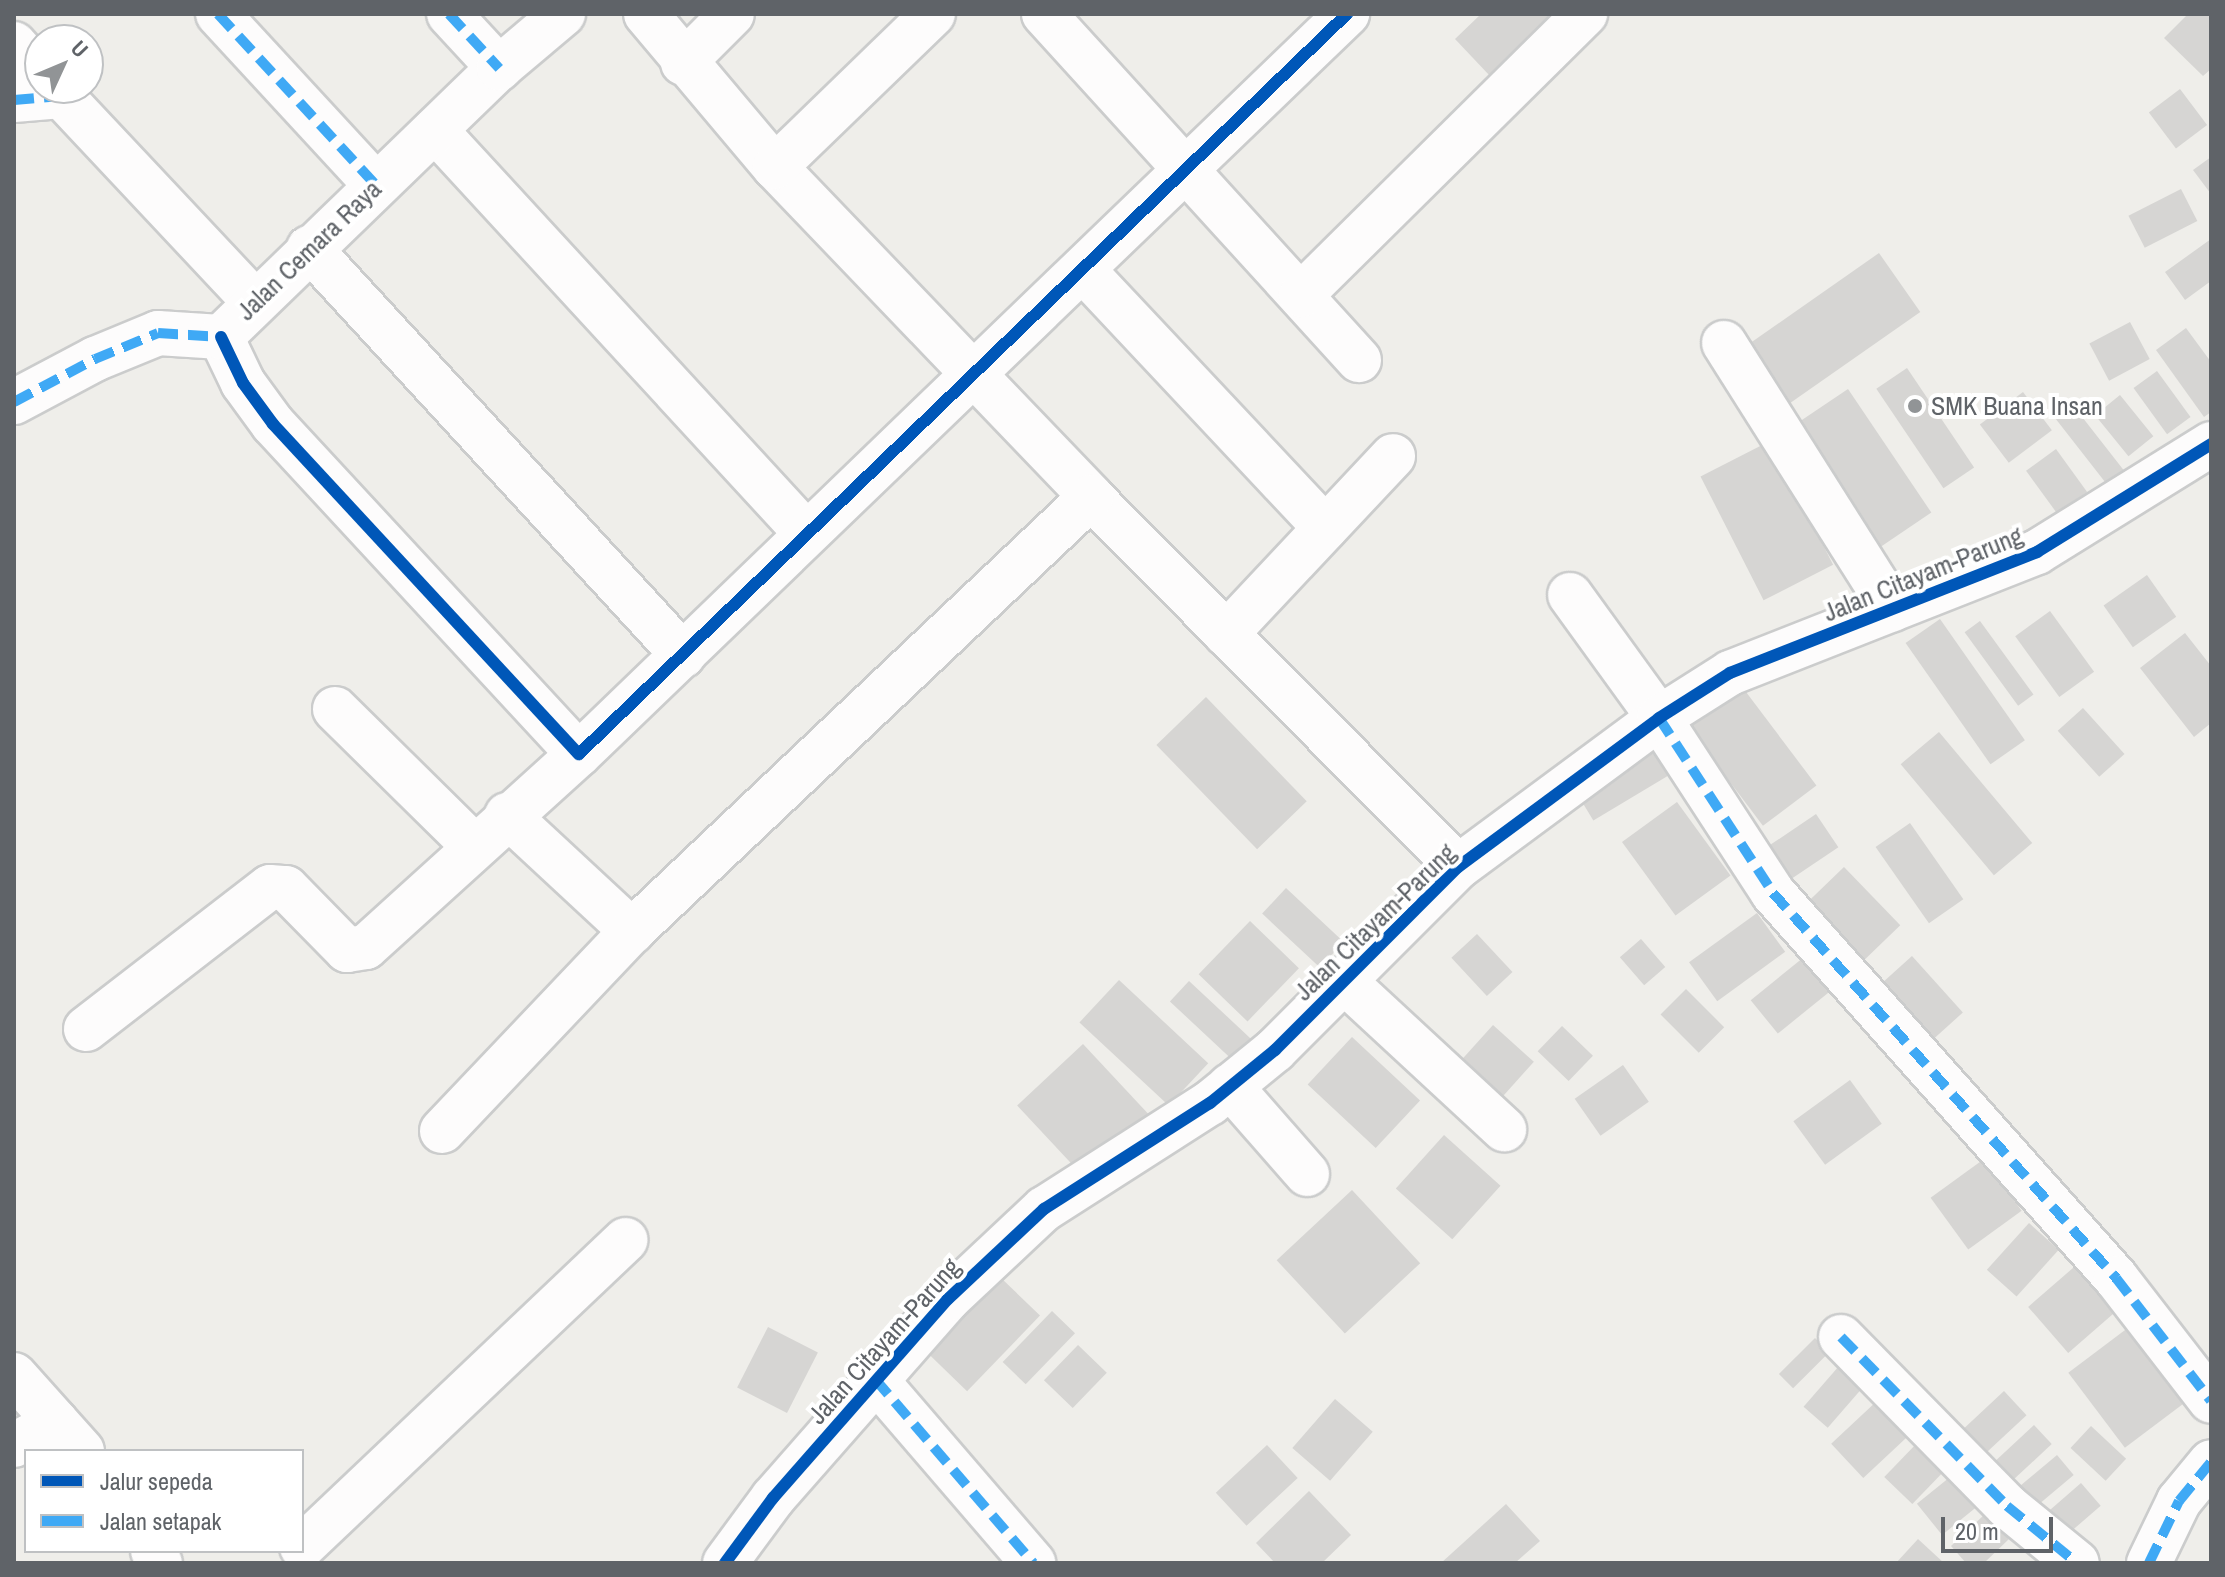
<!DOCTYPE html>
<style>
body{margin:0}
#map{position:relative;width:2225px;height:1577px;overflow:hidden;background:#efeeea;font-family:"Archivo Narrow",sans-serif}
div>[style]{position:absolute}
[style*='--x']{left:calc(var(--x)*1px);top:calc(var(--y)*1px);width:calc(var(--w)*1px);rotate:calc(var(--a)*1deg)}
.building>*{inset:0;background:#d6d5d3;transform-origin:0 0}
.roads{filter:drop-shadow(2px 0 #cbcccc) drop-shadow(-2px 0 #cbcccc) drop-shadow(0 2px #cbcccc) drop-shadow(0 -2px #cbcccc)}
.minor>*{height:44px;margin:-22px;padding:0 22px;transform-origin:22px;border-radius:22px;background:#fdfcfc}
.quiet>*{height:10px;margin-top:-5px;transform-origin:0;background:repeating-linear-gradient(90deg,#3fa9f5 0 20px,transparent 0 30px)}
.cycleway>*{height:12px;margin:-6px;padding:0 6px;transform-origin:6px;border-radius:6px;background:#0057b8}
.dots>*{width:22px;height:22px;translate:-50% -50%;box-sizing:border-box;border:4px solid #fff;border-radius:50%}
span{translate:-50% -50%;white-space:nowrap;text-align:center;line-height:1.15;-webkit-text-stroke:8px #fff;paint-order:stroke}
.street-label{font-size:26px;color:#5f6368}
.poi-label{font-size:26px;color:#5f6368}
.left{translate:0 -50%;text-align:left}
.frame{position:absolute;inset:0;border:16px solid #5f6368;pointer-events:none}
.legend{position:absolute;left:24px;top:1449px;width:280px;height:104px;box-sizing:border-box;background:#fff;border:2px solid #bfc1c3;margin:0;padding:10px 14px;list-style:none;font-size:24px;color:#5f6368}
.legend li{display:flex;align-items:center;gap:16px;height:40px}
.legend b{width:40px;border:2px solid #bfc1c3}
.north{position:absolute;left:24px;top:24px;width:80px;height:80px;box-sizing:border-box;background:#fff;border:2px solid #bfc1c3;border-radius:50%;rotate:46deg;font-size:22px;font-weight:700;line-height:32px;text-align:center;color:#5f6368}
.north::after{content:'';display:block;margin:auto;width:28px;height:36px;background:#919496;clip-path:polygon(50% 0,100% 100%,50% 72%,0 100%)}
.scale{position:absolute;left:1941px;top:1517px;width:112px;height:36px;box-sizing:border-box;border:4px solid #5f6368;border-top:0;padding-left:10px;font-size:24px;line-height:28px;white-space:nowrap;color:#5f6368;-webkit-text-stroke:6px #fff;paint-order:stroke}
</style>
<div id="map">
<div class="building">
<div style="clip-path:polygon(1481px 14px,1554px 14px,1490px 76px,1455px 39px)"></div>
<div style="clip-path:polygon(2188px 14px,2211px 14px,2211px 69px,2203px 76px,2164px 38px)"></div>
<div style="left:2180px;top:89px;width:45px;height:39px;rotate:53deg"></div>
<div style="clip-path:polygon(2211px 157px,2211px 194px,2193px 170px)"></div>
<div style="left:2181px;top:189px;width:36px;height:59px;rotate:63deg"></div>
<div style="clip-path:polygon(2211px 239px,2211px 281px,2185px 300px,2165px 272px)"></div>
<div style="left:1879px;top:253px;width:72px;height:161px;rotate:55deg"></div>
<div style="left:2130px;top:322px;width:42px;height:46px;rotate:62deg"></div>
<div style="clip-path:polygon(2186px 328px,2211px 362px,2211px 412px,2204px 417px,2156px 350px)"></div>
<div style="left:1907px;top:368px;width:120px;height:37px;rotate:56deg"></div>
<div style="left:2157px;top:371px;width:57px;height:29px;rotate:54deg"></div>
<div style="left:1848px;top:389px;width:149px;height:61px;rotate:56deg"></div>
<div style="left:2023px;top:392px;width:48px;height:54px;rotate:53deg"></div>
<div style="left:2120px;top:395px;width:53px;height:32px;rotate:51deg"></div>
<div style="left:2072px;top:404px;width:98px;height:22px;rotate:52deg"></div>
<div style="left:1770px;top:441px;width:139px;height:78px;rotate:63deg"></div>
<div style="left:2056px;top:449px;width:53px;height:37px;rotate:54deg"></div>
<div style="left:2147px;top:575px;width:51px;height:53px;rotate:55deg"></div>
<div style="left:2050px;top:611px;width:75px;height:43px;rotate:54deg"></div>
<div style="left:1940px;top:619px;width:148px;height:42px;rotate:55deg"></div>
<div style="left:1980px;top:621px;width:91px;height:19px;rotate:54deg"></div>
<div style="clip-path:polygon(2185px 633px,2211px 666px,2211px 723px,2194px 737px,2140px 668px)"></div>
<div style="left:1740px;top:684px;width:127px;height:67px;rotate:53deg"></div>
<div style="left:1206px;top:697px;width:145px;height:69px;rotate:46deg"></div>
<div style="left:2083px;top:708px;width:62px;height:34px;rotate:48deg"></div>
<div style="left:1939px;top:732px;width:145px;height:50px;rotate:50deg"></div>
<div style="left:1654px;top:741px;width:37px;height:93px;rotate:59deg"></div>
<div style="left:1677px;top:802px;width:91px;height:68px;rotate:54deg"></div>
<div style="left:1816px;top:814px;width:40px;height:61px;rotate:56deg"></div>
<div style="left:1910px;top:823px;width:93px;height:42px;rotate:55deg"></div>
<div style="left:1844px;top:867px;width:81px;height:49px;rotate:46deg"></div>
<div style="left:1286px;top:888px;width:79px;height:35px;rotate:43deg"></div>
<div style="left:1757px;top:913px;width:48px;height:84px;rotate:54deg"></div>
<div style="left:1250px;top:921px;width:68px;height:74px;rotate:44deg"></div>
<div style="left:1477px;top:934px;width:52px;height:35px;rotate:47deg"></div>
<div style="left:1641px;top:939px;width:37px;height:28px;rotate:49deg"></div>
<div style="left:1809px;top:953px;width:43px;height:75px;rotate:51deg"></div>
<div style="left:1912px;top:956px;width:76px;height:47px;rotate:48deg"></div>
<div style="left:1119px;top:980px;width:122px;height:58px;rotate:43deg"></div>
<div style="left:1189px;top:981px;width:86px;height:28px;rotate:43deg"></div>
<div style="left:1686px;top:989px;width:54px;height:36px;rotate:45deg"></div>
<div style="left:1493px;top:1025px;width:55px;height:59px;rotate:42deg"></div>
<div style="left:1562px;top:1026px;width:43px;height:35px;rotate:44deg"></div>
<div style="left:1352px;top:1037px;width:93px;height:65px;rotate:43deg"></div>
<div style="left:1083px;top:1044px;width:103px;height:90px;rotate:47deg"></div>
<div style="left:1623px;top:1065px;width:45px;height:59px;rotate:55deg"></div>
<div style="left:1850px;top:1080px;width:54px;height:70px;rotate:54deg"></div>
<div style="left:1444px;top:1135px;width:76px;height:72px;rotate:42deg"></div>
<div style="left:1984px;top:1159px;width:64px;height:66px;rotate:54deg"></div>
<div style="left:1352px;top:1190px;width:100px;height:103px;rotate:47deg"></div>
<div style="left:2029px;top:1223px;width:40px;height:63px;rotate:42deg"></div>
<div style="left:2081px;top:1261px;width:61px;height:70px;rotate:49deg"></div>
<div style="left:999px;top:1276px;width:57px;height:105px;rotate:44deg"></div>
<div style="left:1052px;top:1311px;width:32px;height:71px;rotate:44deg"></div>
<div style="left:2141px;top:1318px;width:94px;height:91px;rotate:53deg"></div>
<div style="left:768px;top:1327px;width:56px;height:68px;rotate:27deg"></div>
<div style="left:1815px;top:1338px;width:20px;height:51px;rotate:45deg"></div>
<div style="left:1078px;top:1345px;width:40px;height:49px;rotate:44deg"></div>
<div style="left:1839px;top:1366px;width:32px;height:54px;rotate:41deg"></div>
<div style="left:2004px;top:1391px;width:33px;height:64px;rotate:47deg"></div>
<div style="left:1335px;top:1399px;width:50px;height:65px;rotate:41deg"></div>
<div style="left:1878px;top:1400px;width:47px;height:64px;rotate:47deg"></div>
<div style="left:2034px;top:1425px;width:26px;height:61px;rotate:47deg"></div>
<div style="left:2091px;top:1426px;width:48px;height:30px;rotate:43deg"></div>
<div style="left:1919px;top:1441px;width:39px;height:50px;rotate:44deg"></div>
<div style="left:1267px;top:1445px;width:45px;height:70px;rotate:47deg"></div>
<div style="left:2057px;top:1455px;width:26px;height:58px;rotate:50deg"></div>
<div style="left:1955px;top:1473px;width:40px;height:49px;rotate:51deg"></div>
<div style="left:2081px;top:1483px;width:30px;height:59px;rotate:49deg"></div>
<div style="clip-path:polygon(1309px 1491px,1351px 1535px,1322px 1563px,1275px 1563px,1256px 1543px)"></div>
<div style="clip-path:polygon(1506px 1504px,1540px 1541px,1515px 1563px,1441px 1563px)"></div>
<div style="clip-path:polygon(1985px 1514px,2009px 1539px,1984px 1563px,1966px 1563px,1951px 1546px)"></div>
<div style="clip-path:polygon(1918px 1539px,1944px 1563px,1896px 1563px)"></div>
</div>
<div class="roads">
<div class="minor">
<div style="--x:218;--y:14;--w:233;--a:47.3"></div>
<div style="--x:449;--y:14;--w:74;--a:47.2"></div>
<div style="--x:646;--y:14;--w:200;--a:49.9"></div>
<div style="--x:775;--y:167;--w:457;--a:46.2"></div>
<div style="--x:1091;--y:497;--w:521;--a:45.23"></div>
<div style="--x:1044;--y:14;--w:468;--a:47.7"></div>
<div style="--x:14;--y:44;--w:39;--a:48"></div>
<div style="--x:683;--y:63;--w:69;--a:-45"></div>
<div style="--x:54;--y:88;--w:292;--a:46.8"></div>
<div style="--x:14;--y:100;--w:47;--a:-4.9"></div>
<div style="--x:435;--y:130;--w:548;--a:47.37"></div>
<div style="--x:775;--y:167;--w:220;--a:-44.1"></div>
<div style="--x:309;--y:248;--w:553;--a:47.42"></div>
<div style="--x:1083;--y:270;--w:354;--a:46.8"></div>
<div style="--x:1301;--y:295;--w:400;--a:-44.7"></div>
<div style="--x:221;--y:337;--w:51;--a:64.4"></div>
<div style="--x:243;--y:383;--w:51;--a:53.8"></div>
<div style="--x:273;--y:424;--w:450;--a:47.2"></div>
<div style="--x:579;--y:754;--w:1067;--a:-43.94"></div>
<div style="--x:1724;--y:343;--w:315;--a:57.7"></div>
<div style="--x:14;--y:402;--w:92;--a:-28"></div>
<div style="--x:95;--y:359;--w:68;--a:-22.4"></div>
<div style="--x:158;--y:333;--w:63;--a:3.6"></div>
<div style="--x:221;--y:337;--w:387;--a:-44.1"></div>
<div style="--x:499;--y:68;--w:84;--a:-40.2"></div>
<div style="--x:1570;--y:595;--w:152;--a:54.1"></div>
<div style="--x:1659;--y:718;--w:209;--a:56.9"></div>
<div style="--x:1773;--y:893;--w:516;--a:48.3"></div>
<div style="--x:2116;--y:1278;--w:155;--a:52.3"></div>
<div style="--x:1226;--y:634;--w:244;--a:-46.8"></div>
<div style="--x:335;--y:709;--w:195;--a:44.6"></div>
<div style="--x:507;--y:815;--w:171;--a:42.9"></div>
<div style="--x:632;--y:931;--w:632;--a:-43.4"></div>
<div style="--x:1345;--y:982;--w:217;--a:42.8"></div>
<div style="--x:86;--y:1029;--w:232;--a:-37.7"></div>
<div style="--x:270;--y:887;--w:16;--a:4"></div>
<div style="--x:286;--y:888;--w:87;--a:45.5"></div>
<div style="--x:347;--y:950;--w:19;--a:-9"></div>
<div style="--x:366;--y:947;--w:287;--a:-42.2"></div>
<div style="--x:1230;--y:1086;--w:117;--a:48.8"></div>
<div style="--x:442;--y:1131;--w:276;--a:-46.5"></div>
<div style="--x:1841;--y:1337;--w:237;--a:45.5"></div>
<div style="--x:2007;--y:1506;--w:90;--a:39.2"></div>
<div style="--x:14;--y:1375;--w:102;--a:48.2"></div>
<div style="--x:875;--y:1379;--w:243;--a:49.3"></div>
<div style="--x:14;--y:1445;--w:48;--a:-28.7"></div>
<div style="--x:302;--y:1547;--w:446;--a:-43.5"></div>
<div style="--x:153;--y:1551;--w:14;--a:60"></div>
<div style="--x:725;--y:1563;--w:81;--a:-53.6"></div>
<div style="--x:773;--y:1498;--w:265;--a:-48.7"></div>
<div style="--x:948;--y:1299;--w:132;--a:-43.2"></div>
<div style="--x:1044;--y:1209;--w:197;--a:-32.6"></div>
<div style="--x:1210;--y:1103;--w:84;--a:-39.2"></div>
<div style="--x:1275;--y:1050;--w:259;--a:-45"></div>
<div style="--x:1458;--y:867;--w:250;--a:-36.5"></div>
<div style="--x:1659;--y:718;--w:84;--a:-32.4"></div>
<div style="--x:1730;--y:673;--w:330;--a:-21.5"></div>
<div style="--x:2037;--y:552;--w:205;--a:-31.8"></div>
<div style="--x:2149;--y:1563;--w:69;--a:-64.2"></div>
<div style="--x:2179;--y:1501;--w:50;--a:-50.6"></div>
</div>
</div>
<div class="quiet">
<div style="--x:218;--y:14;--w:233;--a:47.3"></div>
<div style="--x:449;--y:14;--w:74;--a:47.2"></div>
<div style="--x:14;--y:100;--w:47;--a:-4.9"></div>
<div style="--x:14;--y:402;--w:92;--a:-28"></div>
<div style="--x:95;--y:359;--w:68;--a:-22.4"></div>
<div style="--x:158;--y:333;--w:63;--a:3.6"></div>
<div style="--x:1659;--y:718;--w:209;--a:56.9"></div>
<div style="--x:1773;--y:893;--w:516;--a:48.3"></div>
<div style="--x:2116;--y:1278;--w:155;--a:52.3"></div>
<div style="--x:1841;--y:1337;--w:237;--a:45.5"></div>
<div style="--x:2007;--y:1506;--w:90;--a:39.2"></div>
<div style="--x:875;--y:1379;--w:243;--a:49.3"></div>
<div style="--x:2149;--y:1563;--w:69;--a:-64.2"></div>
<div style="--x:2179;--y:1501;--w:50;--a:-50.6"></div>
</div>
<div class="cycleway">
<div style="--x:221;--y:337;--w:51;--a:64.4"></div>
<div style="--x:243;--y:383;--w:51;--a:53.8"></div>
<div style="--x:273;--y:424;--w:450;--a:47.2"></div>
<div style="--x:579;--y:754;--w:1067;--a:-43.94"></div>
<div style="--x:725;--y:1563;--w:81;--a:-53.6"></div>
<div style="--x:773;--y:1498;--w:265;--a:-48.7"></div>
<div style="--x:948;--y:1299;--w:132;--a:-43.2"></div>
<div style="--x:1044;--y:1209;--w:197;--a:-32.6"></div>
<div style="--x:1210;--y:1103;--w:84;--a:-39.2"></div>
<div style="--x:1275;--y:1050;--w:259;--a:-45"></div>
<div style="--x:1458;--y:867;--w:250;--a:-36.5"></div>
<div style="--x:1659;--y:718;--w:84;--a:-32.4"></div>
<div style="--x:1730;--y:673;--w:330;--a:-21.5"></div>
<div style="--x:2037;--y:552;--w:205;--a:-31.8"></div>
</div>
<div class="dots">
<div style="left:1915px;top:406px;background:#919496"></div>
</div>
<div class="street-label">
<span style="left:309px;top:250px;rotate:-44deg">Jalan Cemara Raya</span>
<span style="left:1923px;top:574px;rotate:-22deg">Jalan Citayam-Parung</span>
<span style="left:1375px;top:922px;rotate:-44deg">Jalan Citayam-Parung</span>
<span style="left:884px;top:1341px;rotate:-48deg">Jalan Citayam-Parung</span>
</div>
<div class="poi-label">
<span class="left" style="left:1931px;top:406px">SMK Buana Insan</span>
</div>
<div class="frame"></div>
<ul class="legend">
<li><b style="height:10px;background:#0057b8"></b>Jalur sepeda</li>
<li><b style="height:10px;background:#3fa9f5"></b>Jalan setapak</li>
</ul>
<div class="north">U</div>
<div class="scale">20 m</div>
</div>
